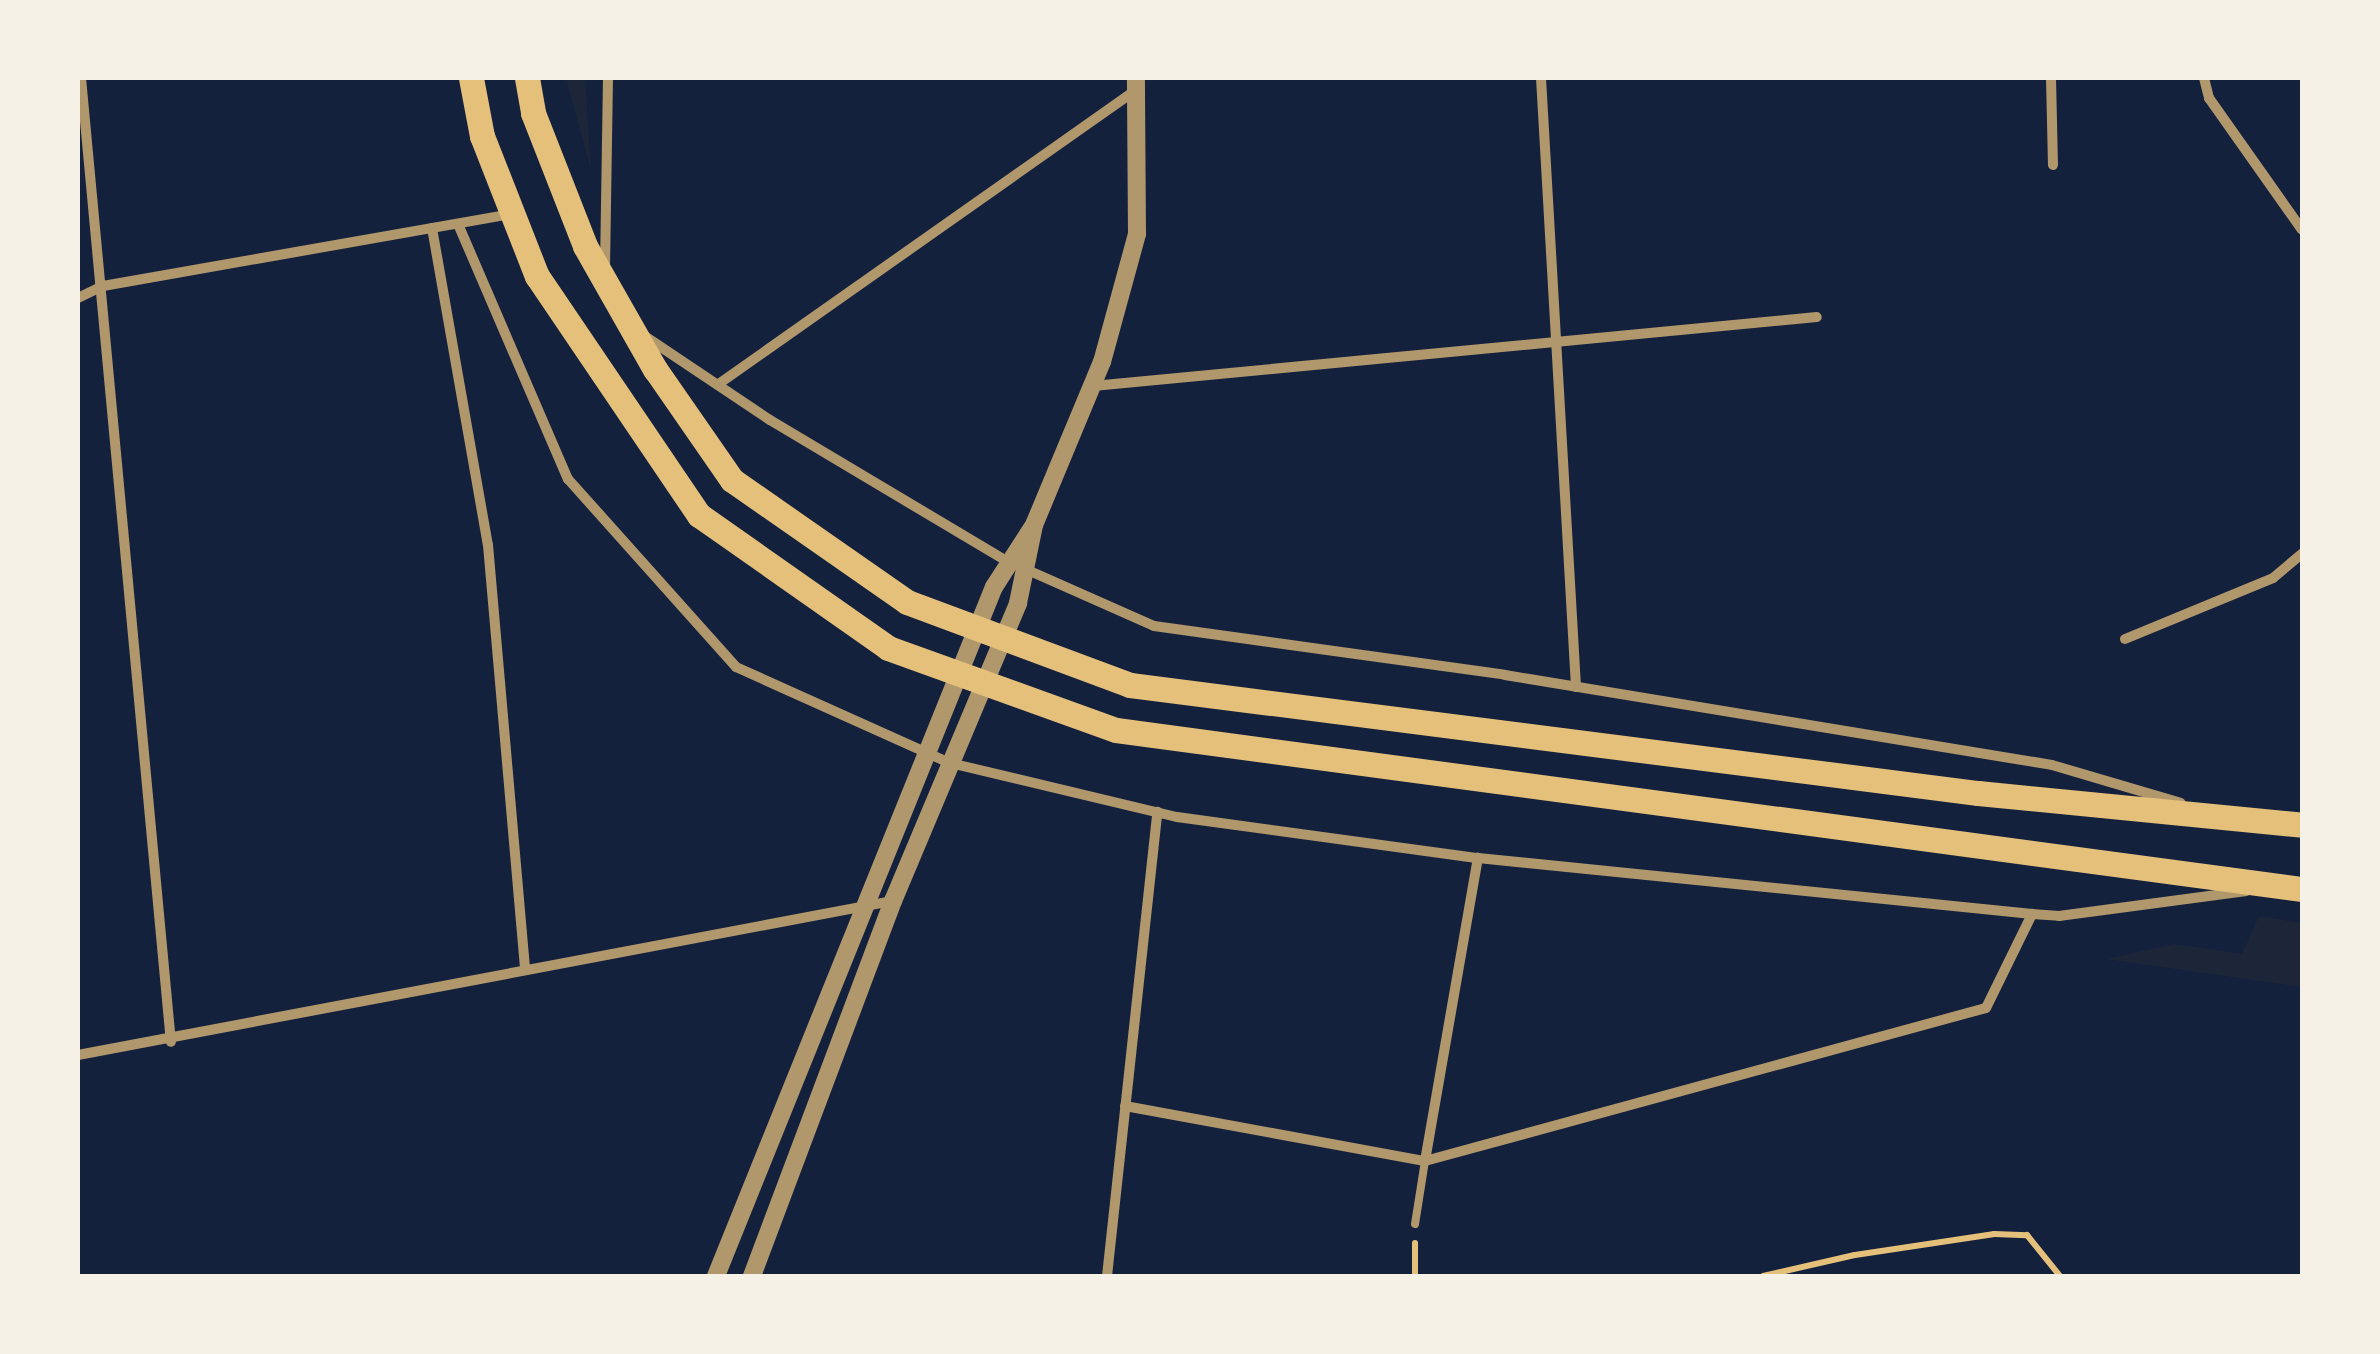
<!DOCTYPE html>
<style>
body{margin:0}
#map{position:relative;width:2380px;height:1354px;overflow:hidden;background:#14213d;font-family:"Space Grotesk",sans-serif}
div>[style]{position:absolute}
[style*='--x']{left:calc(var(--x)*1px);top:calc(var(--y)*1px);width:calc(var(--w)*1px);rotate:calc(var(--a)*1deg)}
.green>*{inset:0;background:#1d2539}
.path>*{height:6px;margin:-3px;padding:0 3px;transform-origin:3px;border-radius:3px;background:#e5c07b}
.service>*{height:8px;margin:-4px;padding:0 4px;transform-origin:4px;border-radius:4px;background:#b1986c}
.minor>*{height:10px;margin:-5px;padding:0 5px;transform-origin:5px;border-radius:5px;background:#b1986c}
.tertiary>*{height:18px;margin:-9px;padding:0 9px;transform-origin:9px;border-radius:9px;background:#b1986c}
.primary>*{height:25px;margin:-12.5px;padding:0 12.5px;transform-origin:12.5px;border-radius:12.5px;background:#e5c07b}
span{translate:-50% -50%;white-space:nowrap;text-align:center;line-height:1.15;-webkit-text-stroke:8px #f6f1e7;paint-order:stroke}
.frame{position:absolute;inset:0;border:80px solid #f6f1e7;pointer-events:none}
</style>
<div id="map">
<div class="green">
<div style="clip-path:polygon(566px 78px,585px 78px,591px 170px)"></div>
<div style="clip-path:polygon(2259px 916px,2302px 923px,2302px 987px,2106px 959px,2174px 944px,2242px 954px)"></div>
</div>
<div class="path">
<div style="--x:1415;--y:1243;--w:33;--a:90"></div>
<div style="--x:1763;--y:1276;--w:94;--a:-12.9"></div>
<div style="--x:1855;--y:1255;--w:141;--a:-8.6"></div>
<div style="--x:1994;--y:1234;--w:33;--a:2"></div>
<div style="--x:2027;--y:1235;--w:53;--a:51.2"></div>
</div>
<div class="service">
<div style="--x:1415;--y:1224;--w:64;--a:-81"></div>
</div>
<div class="minor">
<div style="--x:81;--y:78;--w:968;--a:84.67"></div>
<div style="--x:1541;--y:78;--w:610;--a:86.71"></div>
<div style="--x:2051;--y:78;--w:87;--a:88.7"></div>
<div style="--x:2204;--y:78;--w:21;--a:76"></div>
<div style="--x:2209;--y:98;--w:161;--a:54.8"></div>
<div style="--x:458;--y:224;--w:278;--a:66.7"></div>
<div style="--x:568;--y:479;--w:252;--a:48.2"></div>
<div style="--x:736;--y:667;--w:235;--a:24.2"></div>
<div style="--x:950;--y:763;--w:233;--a:13.4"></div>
<div style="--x:1177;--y:817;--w:304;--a:7.8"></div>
<div style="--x:1478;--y:858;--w:557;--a:5.77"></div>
<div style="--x:2032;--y:914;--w:27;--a:4"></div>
<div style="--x:2059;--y:916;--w:189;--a:-7.6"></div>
<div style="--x:432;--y:228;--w:322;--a:80"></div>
<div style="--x:488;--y:545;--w:424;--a:85"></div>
<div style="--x:605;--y:268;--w:190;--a:-89.1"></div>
<div style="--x:78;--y:298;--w:28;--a:-26"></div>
<div style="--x:103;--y:286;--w:415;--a:-10"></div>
<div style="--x:643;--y:335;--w:153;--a:33.8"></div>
<div style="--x:770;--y:420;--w:274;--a:30.8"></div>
<div style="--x:1005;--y:560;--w:163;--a:23.9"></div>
<div style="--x:1154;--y:626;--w:354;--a:7.9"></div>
<div style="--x:1505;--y:675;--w:554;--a:9.34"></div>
<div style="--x:2052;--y:765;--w:134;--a:16.4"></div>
<div style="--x:720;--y:383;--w:509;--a:-35.16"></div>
<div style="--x:1093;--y:386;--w:727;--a:-5.44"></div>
<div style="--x:2125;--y:639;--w:160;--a:-22.4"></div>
<div style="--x:2273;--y:578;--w:38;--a:-40"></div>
<div style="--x:78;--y:1055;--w:828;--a:-10.71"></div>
<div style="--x:1125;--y:1106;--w:305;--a:10.4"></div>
<div style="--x:1425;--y:1161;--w:581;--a:-15.26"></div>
<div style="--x:1986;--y:1008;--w:105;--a:-63.9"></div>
<div style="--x:1425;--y:1161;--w:308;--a:-80.1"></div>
<div style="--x:1107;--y:1276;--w:467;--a:-83.8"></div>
</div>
<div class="tertiary">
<div style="--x:716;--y:1276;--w:743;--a:-68.03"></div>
<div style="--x:994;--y:587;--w:70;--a:-57.2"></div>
<div style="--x:752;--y:1276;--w:401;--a:-69.4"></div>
<div style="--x:893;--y:901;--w:323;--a:-67.2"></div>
<div style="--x:1018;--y:603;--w:80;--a:-78.4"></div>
<div style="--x:1034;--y:525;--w:177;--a:-67.4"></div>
<div style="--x:1102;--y:362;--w:133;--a:-74.7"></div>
<div style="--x:1137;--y:234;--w:156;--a:-90.4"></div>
</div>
<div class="primary">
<div style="--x:471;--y:78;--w:59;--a:79.3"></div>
<div style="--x:482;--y:136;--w:150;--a:68.6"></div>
<div style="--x:537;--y:276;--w:289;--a:55.9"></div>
<div style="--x:699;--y:515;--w:231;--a:35.1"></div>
<div style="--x:888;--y:648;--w:242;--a:19.8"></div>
<div style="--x:1116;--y:730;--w:1197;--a:7.64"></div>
<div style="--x:527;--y:78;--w:36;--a:80"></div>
<div style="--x:533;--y:113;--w:143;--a:68.6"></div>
<div style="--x:585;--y:246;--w:142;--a:60.4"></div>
<div style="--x:655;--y:369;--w:135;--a:55.3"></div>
<div style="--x:732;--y:480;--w:213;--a:34.9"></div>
<div style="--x:907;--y:602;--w:238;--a:20.4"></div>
<div style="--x:1130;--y:685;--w:855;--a:7.26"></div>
<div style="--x:1978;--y:793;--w:326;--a:5.6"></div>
</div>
<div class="frame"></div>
</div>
